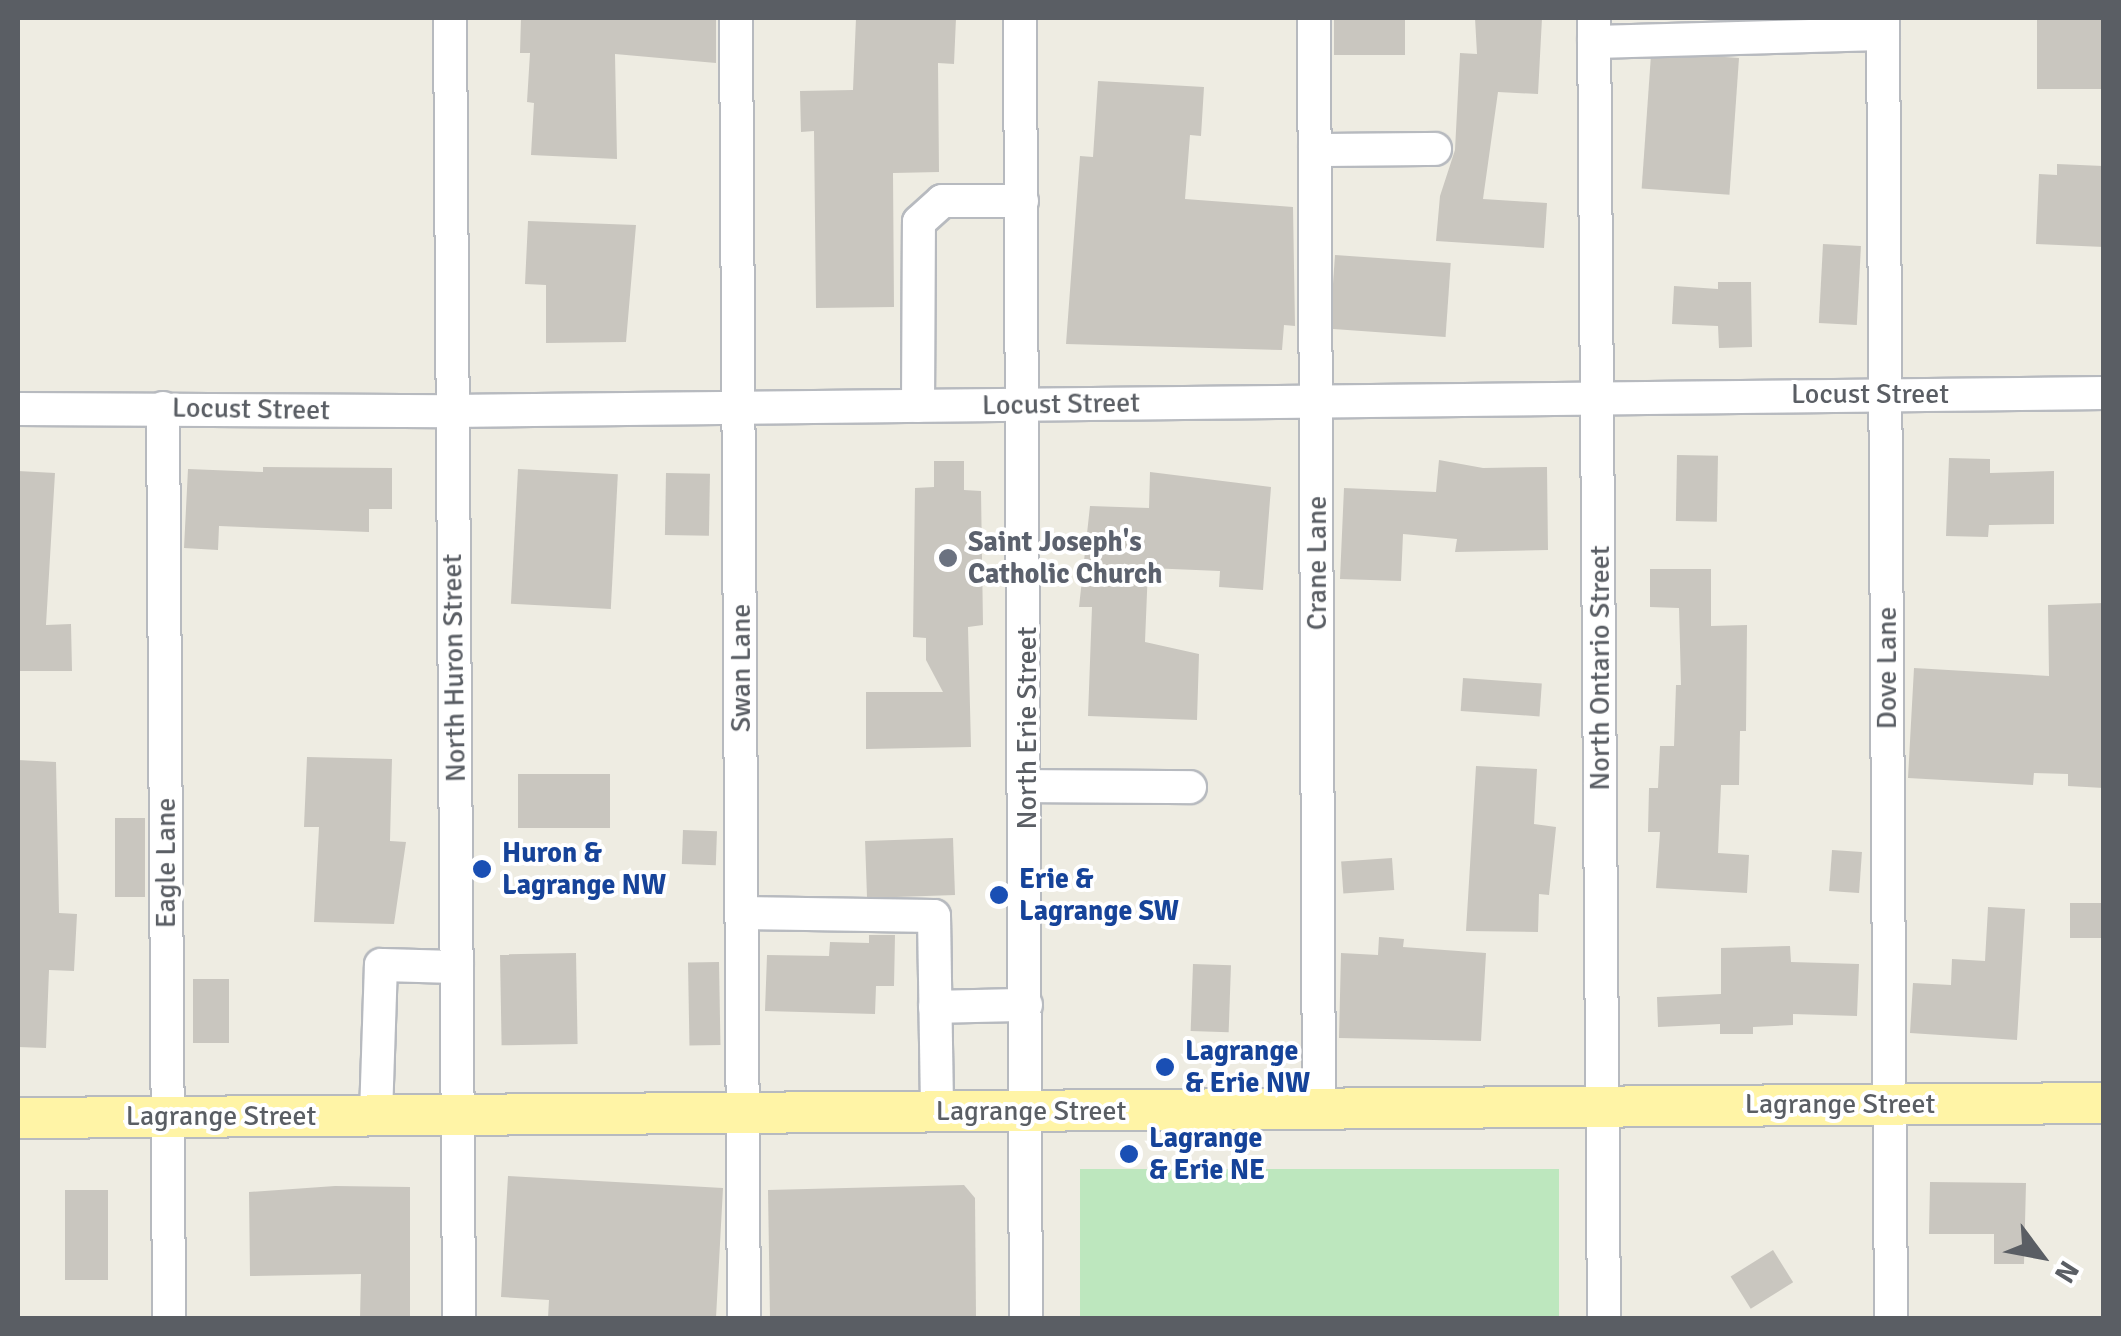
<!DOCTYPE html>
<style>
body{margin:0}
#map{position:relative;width:2121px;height:1336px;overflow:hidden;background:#eeece2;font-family:Signika,sans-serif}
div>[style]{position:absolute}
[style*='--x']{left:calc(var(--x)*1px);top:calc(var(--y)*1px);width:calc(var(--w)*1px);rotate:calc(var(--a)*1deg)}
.green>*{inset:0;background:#bde7be;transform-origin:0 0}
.building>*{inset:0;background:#c9c6bf;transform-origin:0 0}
.roads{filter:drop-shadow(2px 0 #b7babf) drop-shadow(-2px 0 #b7babf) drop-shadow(0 2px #b7babf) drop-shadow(0 -2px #b7babf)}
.minor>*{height:32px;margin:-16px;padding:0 16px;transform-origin:16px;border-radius:16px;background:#fff}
.major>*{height:40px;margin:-20px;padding:0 20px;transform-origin:20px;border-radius:20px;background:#fff4a6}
.dots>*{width:28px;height:28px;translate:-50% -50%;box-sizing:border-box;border:5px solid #fff;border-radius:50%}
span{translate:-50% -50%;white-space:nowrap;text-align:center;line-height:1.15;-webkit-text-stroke:8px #fff;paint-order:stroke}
.street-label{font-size:28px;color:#5a5e64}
.worship-label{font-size:28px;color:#5b616d;font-weight:700}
.left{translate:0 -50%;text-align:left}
.transit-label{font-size:28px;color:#164399;font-weight:700}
.frame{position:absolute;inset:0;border:20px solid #5a5e64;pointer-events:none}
.north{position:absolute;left:1991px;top:1206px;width:100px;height:100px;-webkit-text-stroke:8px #fff;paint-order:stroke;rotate:122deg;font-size:28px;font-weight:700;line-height:40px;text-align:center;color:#5a5e64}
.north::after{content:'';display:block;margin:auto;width:35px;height:45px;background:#5a5e64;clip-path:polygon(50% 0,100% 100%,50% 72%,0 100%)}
</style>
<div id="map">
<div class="green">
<div style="left:1559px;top:1169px;width:149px;height:479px;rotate:90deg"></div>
</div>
<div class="building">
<div style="clip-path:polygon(521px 18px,716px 18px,716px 63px,615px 54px,617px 159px,531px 155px,534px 103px,527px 102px,530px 53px,520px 53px)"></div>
<div style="clip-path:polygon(856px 18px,956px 18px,954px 64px,938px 63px,939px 172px,893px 173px,894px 307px,816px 308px,814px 131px,801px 132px,800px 91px,853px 90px)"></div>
<div style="left:1334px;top:18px;width:71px;height:37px"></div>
<div style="clip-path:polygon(1475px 18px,1542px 18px,1538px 94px,1498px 92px,1483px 199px,1547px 203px,1544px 248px,1436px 241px,1440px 196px,1455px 150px,1460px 53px,1477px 54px)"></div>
<div style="left:2104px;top:18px;width:71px;height:67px;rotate:90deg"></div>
<div style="left:1739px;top:58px;width:137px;height:88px;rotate:94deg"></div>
<div style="clip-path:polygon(1098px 81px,1204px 87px,1201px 136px,1190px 135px,1185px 199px,1293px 207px,1295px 326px,1284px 325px,1282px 350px,1066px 344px,1080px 156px,1093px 157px)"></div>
<div style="clip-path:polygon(2057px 164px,2103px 166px,2104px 247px,2036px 244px,2039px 174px,2057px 175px)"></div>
<div style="clip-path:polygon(528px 221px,636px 225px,626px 342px,546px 343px,546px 285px,525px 284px)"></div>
<div style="left:1823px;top:244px;width:38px;height:79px;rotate:3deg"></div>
<div style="left:1335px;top:255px;width:116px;height:74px;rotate:4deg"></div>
<div style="clip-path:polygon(1718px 282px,1751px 282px,1752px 347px,1719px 348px,1718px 326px,1672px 324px,1674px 286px,1718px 289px)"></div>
<div style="left:1677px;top:455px;width:41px;height:66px;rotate:1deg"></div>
<div style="clip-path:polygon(1949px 458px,1990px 459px,1990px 473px,2054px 471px,2054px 524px,1989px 525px,1988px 537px,1946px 536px)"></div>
<div style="clip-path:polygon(1439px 460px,1483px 468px,1547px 467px,1548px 550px,1455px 552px,1457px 539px,1403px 534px,1401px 581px,1340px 579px,1344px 488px,1436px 492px)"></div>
<div style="clip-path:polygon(934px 461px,964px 461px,964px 490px,981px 491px,983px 625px,968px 627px,971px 747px,866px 749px,866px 692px,943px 692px,926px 660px,926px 638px,913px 637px,915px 488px,934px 487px)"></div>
<div style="clip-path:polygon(263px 467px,392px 468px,392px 509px,369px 509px,369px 532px,219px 526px,218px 550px,184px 548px,188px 469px,263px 472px)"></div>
<div style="left:518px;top:469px;width:100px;height:135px;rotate:3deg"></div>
<div style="clip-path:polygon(18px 471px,55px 473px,46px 625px,71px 624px,72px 671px,18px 671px)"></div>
<div style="clip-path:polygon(1150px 472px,1271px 487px,1263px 590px,1219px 587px,1220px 571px,1148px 568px,1145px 642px,1199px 654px,1197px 720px,1088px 716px,1092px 607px,1079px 607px,1090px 506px,1149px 508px)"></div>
<div style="left:666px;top:473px;width:44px;height:62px;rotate:1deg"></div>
<div style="clip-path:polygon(1650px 569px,1711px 569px,1711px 626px,1747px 625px,1746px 731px,1740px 731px,1739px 785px,1721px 785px,1718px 853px,1749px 855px,1747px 893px,1656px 888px,1660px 832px,1648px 832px,1649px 788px,1658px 788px,1660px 746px,1674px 746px,1676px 685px,1681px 685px,1679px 608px,1650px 607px)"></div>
<div style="clip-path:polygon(2104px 603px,2104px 788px,2068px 786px,2068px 774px,2034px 773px,2033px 785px,1908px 778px,1914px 668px,2049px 676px,2048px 605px)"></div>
<div style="left:1463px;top:678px;width:79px;height:33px;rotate:4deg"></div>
<div style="clip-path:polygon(307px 757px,392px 759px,390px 841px,406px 842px,394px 924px,314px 922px,319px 827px,304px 827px)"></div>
<div style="clip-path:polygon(18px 760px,56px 762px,59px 913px,77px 914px,74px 971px,49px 970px,46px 1048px,18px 1047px)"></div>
<div style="clip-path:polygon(1476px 766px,1537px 769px,1534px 824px,1556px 827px,1549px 895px,1539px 894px,1538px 932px,1466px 931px)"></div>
<div style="left:518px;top:774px;width:92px;height:54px"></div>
<div style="left:115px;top:818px;width:30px;height:79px"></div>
<div style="left:683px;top:830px;width:34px;height:34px;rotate:2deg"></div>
<div style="left:953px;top:838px;width:57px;height:88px;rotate:88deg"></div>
<div style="left:1832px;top:850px;width:30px;height:41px;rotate:4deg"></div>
<div style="left:1392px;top:858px;width:32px;height:51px;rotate:86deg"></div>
<div style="left:2104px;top:903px;width:35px;height:34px;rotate:90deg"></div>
<div style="clip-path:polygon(1988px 907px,2025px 909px,2017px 1040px,1910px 1033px,1913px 983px,1951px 985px,1952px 959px,1985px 961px)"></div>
<div style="clip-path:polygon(869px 935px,895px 935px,894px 986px,876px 986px,875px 1014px,765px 1011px,767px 955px,829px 956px,830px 942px,869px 943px)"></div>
<div style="clip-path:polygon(1379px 937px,1404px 939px,1403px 947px,1486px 953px,1481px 1041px,1339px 1038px,1341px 953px,1378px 955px)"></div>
<div style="clip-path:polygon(1790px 946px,1791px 962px,1859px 964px,1857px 1016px,1793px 1014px,1793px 1025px,1753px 1027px,1753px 1034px,1720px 1034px,1720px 1024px,1658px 1027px,1657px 997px,1721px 994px,1721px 948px)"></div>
<div style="left:576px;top:953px;width:91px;height:76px;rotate:89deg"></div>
<div style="left:719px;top:962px;width:83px;height:31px;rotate:89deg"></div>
<div style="left:1193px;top:964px;width:38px;height:67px;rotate:2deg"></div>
<div style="left:193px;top:979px;width:36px;height:64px"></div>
<div style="clip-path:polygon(508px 1176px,723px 1188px,716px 1318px,548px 1318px,549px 1300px,501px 1297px)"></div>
<div style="clip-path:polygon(1930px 1182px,2026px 1183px,2024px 1264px,1994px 1264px,1994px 1234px,1929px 1234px)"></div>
<div style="clip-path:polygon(964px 1185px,975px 1198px,976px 1317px,770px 1318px,768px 1190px)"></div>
<div style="clip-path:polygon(335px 1186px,410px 1187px,410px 1318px,360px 1318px,361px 1274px,250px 1276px,249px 1192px)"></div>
<div style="left:65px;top:1190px;width:43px;height:90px"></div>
<div style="left:1773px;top:1250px;width:38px;height:50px;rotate:58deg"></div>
</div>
<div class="roads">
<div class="minor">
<div style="--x:450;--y:18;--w:1300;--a:89.6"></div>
<div style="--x:736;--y:18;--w:1300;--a:89.65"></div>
<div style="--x:1020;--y:18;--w:1300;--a:89.74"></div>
<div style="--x:1314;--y:18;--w:1091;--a:89.74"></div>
<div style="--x:1594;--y:18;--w:1300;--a:89.56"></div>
<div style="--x:1883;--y:18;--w:1300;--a:89.65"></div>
<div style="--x:1594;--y:42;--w:289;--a:-1.6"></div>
<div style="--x:1315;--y:150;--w:120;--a:-0.5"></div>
<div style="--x:918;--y:406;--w:184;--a:-89.7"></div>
<div style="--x:919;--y:222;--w:31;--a:-42"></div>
<div style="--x:942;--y:201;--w:80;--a:0"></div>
<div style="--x:163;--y:408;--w:910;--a:89.62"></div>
<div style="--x:18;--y:409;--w:433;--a:0.3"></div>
<div style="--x:451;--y:411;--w:1653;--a:-0.62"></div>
<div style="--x:1029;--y:786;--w:161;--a:0.4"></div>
<div style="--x:742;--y:913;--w:192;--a:0.9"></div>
<div style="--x:934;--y:916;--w:196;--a:89.1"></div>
<div style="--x:935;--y:1007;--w:91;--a:-1.3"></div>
<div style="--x:376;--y:1115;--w:150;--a:-88.1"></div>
<div style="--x:381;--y:965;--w:76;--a:1.5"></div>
</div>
<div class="major">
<div style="--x:18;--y:1118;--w:2086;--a:-0.41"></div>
</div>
</div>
<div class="dots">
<div style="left:948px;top:558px;background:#6b7280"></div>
<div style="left:482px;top:869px;background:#1a4fb4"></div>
<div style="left:999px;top:895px;background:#1a4fb4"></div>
<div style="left:1165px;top:1067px;background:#1a4fb4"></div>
<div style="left:1129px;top:1154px;background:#1a4fb4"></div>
</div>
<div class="street-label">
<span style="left:1870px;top:394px">Locust Street</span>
<span style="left:1061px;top:404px;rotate:-1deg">Locust Street</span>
<span style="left:251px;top:409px;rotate:1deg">Locust Street</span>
<span style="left:1317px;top:563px;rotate:-90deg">Crane Lane</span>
<span style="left:454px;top:668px;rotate:-91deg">North Huron Street</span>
<span style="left:741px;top:668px;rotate:-90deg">Swan Lane</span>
<span style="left:1600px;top:668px;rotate:-90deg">North Ontario Street</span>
<span style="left:1887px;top:668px;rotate:-90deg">Dove Lane</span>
<span style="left:1027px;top:728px;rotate:-90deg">North Erie Street</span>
<span style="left:166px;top:863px;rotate:-90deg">Eagle Lane</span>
<span style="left:1840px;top:1104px">Lagrange Street</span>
<span style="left:1031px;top:1111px">Lagrange Street</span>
<span style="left:221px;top:1116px">Lagrange Street</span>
</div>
<div class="worship-label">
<span class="left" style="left:968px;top:558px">Saint Joseph's<br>Catholic Church</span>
</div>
<div class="transit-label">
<span class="left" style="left:502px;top:869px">Huron &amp;<br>Lagrange NW</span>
<span class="left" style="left:1019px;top:895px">Erie &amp;<br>Lagrange SW</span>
<span class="left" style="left:1185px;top:1067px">Lagrange<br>&amp; Erie NW</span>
<span class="left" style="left:1149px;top:1154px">Lagrange<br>&amp; Erie NE</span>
</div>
<div class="frame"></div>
<div class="north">N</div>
</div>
